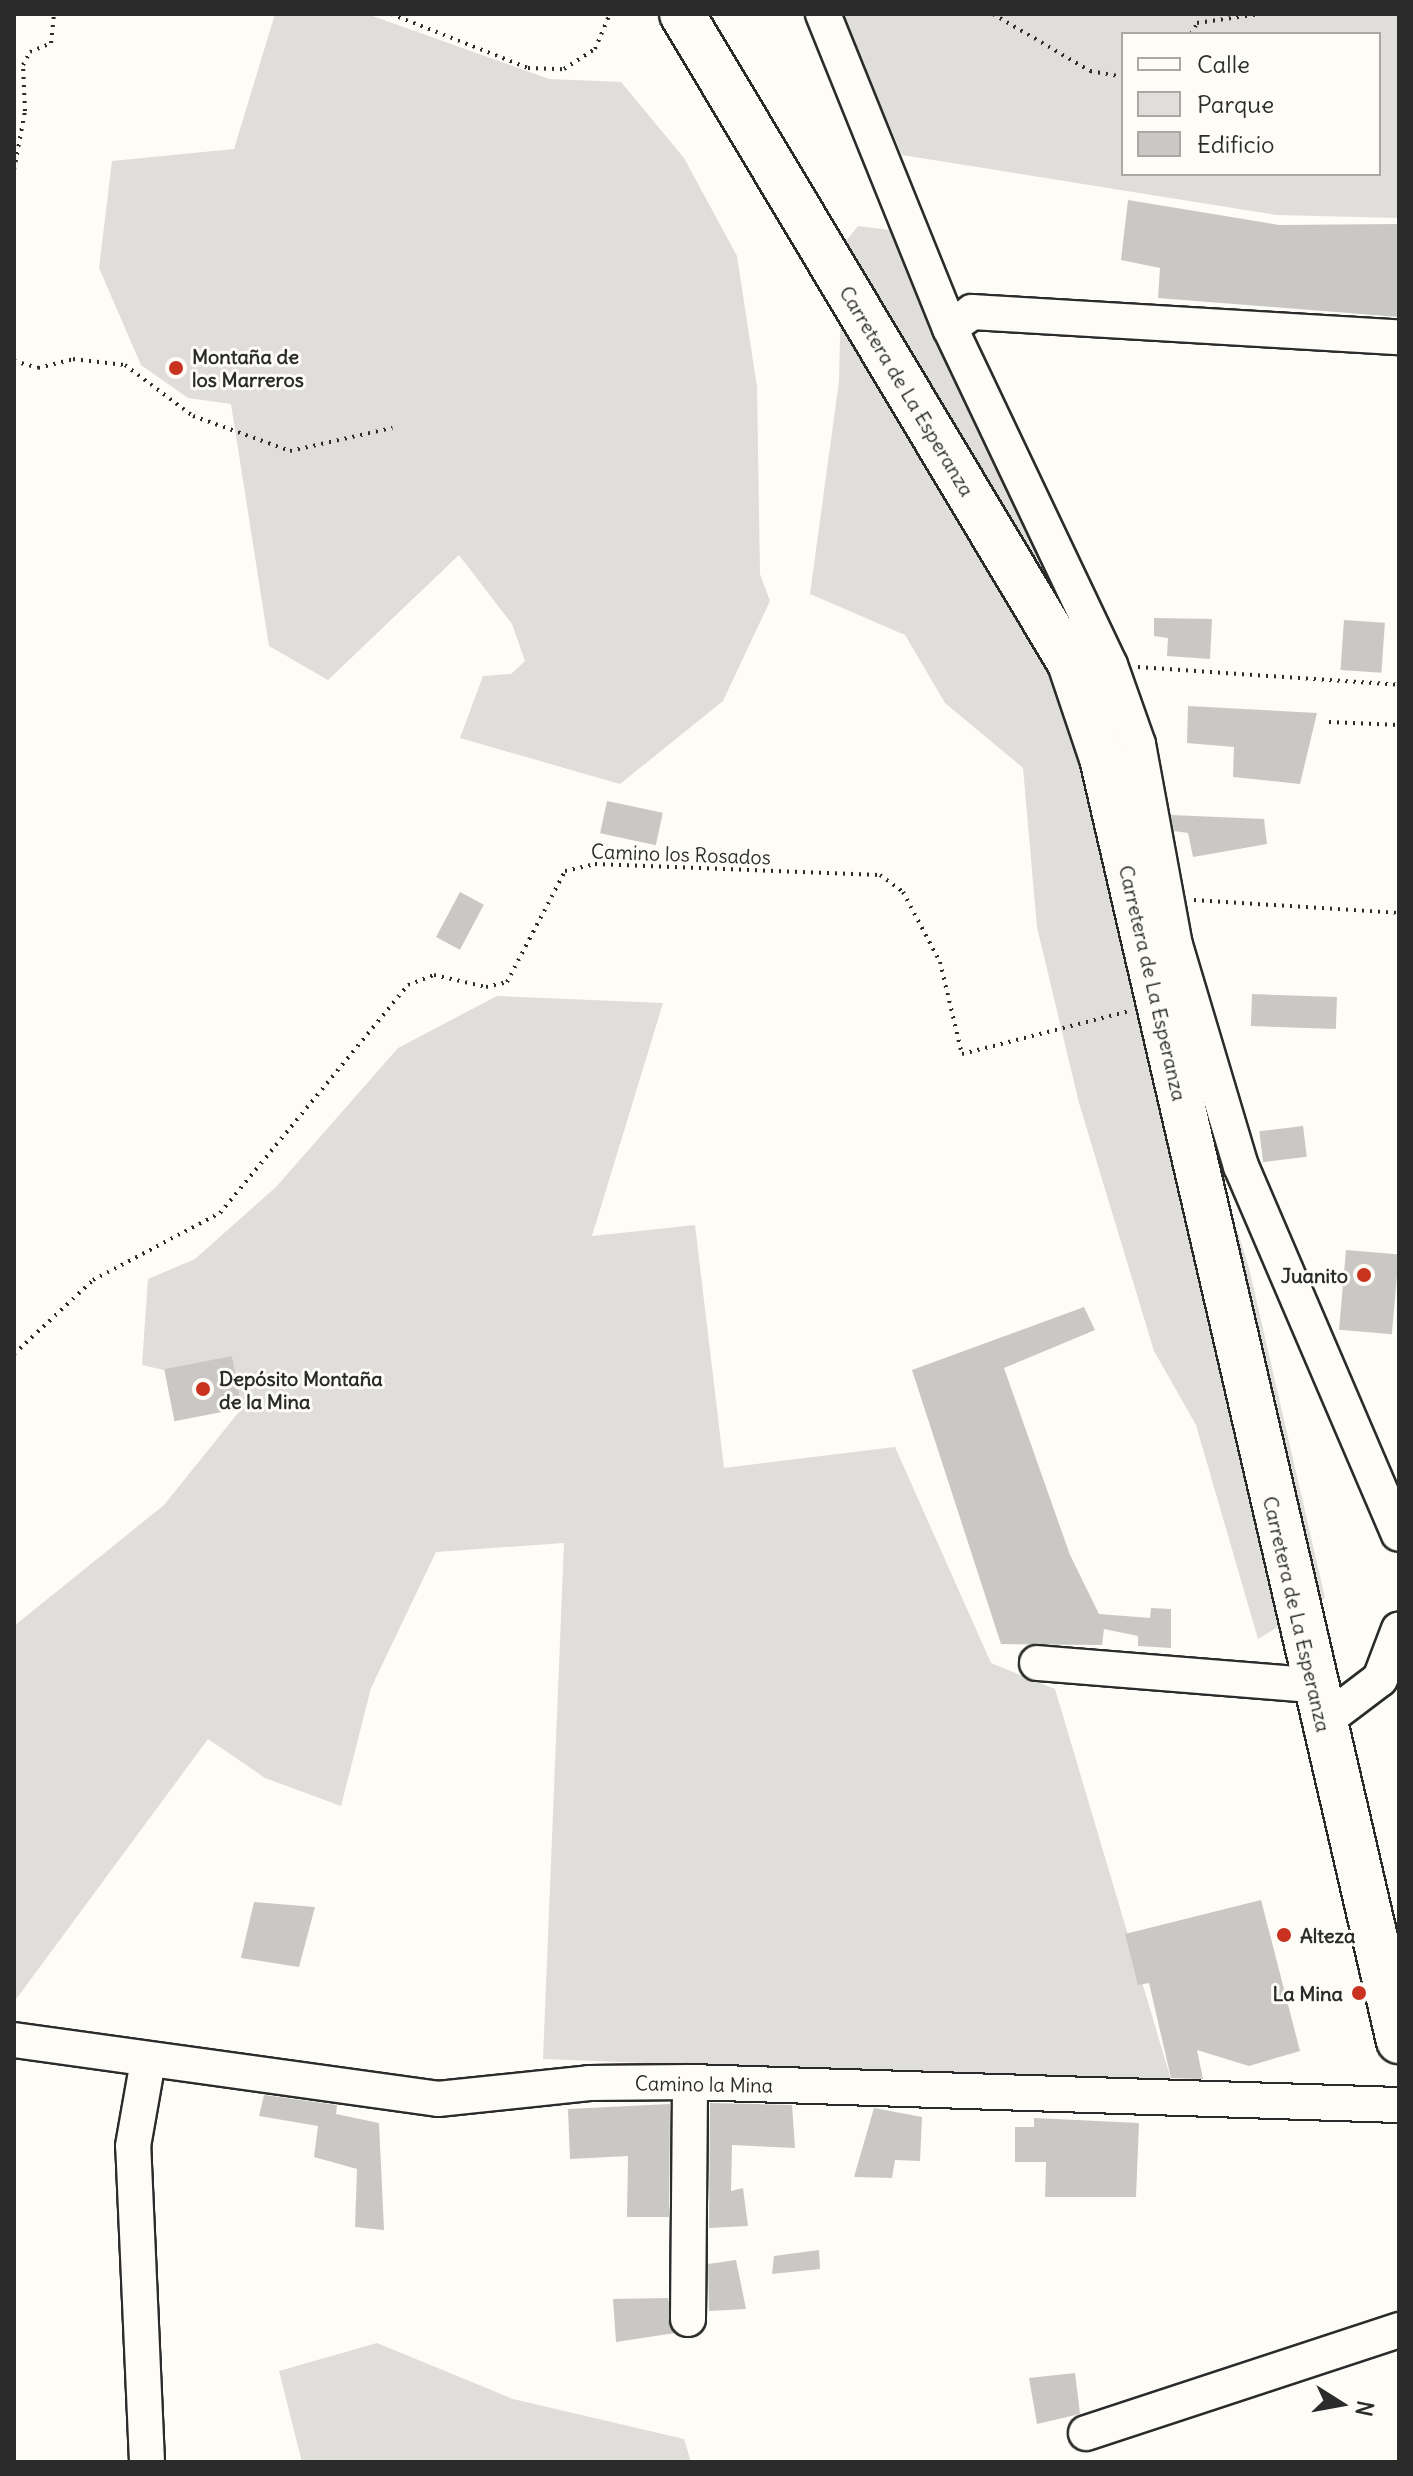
<!DOCTYPE html>
<meta charset="utf-8">
<style>
body{margin:0}
#map{position:relative;width:1413px;height:2476px;overflow:hidden;background:#fdfcf7;font-family:Delius,sans-serif}
div>[style]{position:absolute}
[style*='--x']{left:calc(var(--x)*1px);top:calc(var(--y)*1px);width:calc(var(--w)*1px);rotate:calc(var(--a)*1deg)}
.green>*{inset:0;background:#dfdeda}
.building>*{inset:0;background:#c9c8c4;transform-origin:0 0}
.path>*{height:4px;margin-top:-2px;transform-origin:0;background:repeating-linear-gradient(90deg,#2b2b2b 0 2px,transparent 0 8px)}
.roads{filter:drop-shadow(2px 0 #2b2b2b) drop-shadow(-2px 0 #2b2b2b) drop-shadow(0 2px #2b2b2b) drop-shadow(0 -2px #2b2b2b)}
.minor>*{height:34px;margin:-17px;padding:0 17px;transform-origin:17px;border-radius:17px;background:#fdfcf7}
.major>*{height:44px;margin:-22px;padding:0 22px;transform-origin:22px;border-radius:22px;background:#fdfcf7}
.dots>*{width:22px;height:22px;translate:-50% -50%;box-sizing:border-box;border:4px solid #fdfcf7;border-radius:50%}
span{translate:-50% -50%;white-space:nowrap;text-align:center;line-height:1.15;-webkit-text-stroke:6px #fdfcf7;paint-order:stroke}
.poi-label{font-size:20px;color:#2b2b2b;font-weight:700}
.left{translate:0 -50%;text-align:left}
.right{translate:-100% -50%;text-align:right}
.street-label{font-size:20px;color:#2b2b2b}
.frame{position:absolute;inset:0;border:16px solid #2b2b2b;pointer-events:none}
.legend{position:absolute;left:1121px;top:32px;width:260px;height:144px;box-sizing:border-box;background:#fdfcf7;border:2px solid #a9a8a5;margin:0;padding:10px 14px;list-style:none;font-size:24px;color:#2b2b2b}
.legend li{display:flex;align-items:center;gap:16px;height:40px}
.legend b{width:40px;border:2px solid #a9a8a5}
.north{position:absolute;left:1301px;top:2364px;width:80px;height:80px;-webkit-text-stroke:6px #fdfcf7;paint-order:stroke;rotate:101deg;font-size:22px;font-weight:700;line-height:32px;text-align:center;color:#2b2b2b}
.north::after{content:'';display:block;margin:auto;width:28px;height:36px;background:#2b2b2b;clip-path:polygon(50% 0,100% 100%,50% 72%,0 100%)}
</style>
<div id="map">
<div class="green">
<div style="clip-path:polygon(275px 14px,367px 14px,549px 79px,621px 82px,684px 158px,737px 256px,757px 387px,760px 574px,770px 601px,723px 701px,620px 784px,460px 738px,483px 676px,511px 674px,525px 661px,512px 624px,459px 555px,328px 680px,269px 646px,231px 404px,188px 398px,141px 365px,99px 268px,112px 161px,234px 149px)"></div>
<div style="clip-path:polygon(evenodd,842px 14px,1399px 14px,1399px 218px,1277px 215px,902px 155px,842px 14px,1379px 34px,1379px 174px,1123px 174px,1123px 34px,1379px 34px)"></div>
<div style="clip-path:polygon(858px 226px,913px 233px,1022px 518px,1082px 647px,1190px 1081px,1249px 1268px,1325px 1598px,1258px 1639px,1196px 1425px,1154px 1351px,1079px 1103px,1037px 927px,1023px 768px,945px 703px,905px 635px,810px 594px,839px 381px,842px 246px)"></div>
<div style="clip-path:polygon(497px 996px,663px 1003px,592px 1236px,695px 1225px,724px 1468px,895px 1447px,991px 1663px,1055px 1689px,1172px 2083px,543px 2059px,564px 1543px,436px 1552px,371px 1688px,341px 1806px,265px 1778px,208px 1739px,14px 2002px,14px 1626px,164px 1505px,242px 1408px,232px 1357px,164px 1370px,142px 1365px,148px 1279px,195px 1259px,276px 1187px,398px 1048px)"></div>
<div style="clip-path:polygon(377px 2343px,513px 2399px,684px 2439px,691px 2462px,302px 2462px,279px 2371px)"></div>
</div>
<div class="building">
<div style="clip-path:polygon(1128px 200px,1279px 225px,1399px 224px,1399px 317px,1158px 298px,1160px 268px,1121px 260px)"></div>
<div style="clip-path:polygon(1154px 618px,1212px 619px,1210px 659px,1167px 656px,1168px 638px,1154px 636px)"></div>
<div style="left:1344px;top:620px;width:41px;height:50px;rotate:4deg"></div>
<div style="clip-path:polygon(1188px 706px,1317px 713px,1300px 784px,1233px 777px,1234px 747px,1187px 743px)"></div>
<div style="left:607px;top:801px;width:57px;height:33px;rotate:12deg"></div>
<div style="clip-path:polygon(1171px 815px,1264px 819px,1267px 844px,1193px 857px,1188px 833px,1174px 831px)"></div>
<div style="left:460px;top:892px;width:27px;height:51px;rotate:28deg"></div>
<div style="left:1252px;top:994px;width:85px;height:32px;rotate:2deg"></div>
<div style="left:1303px;top:1126px;width:31px;height:44px;rotate:83deg"></div>
<div style="left:1346px;top:1250px;width:53px;height:80px;rotate:5deg"></div>
<div style="clip-path:polygon(1084px 1307px,1095px 1330px,1004px 1368px,1070px 1555px,1099px 1614px,1150px 1618px,1151px 1608px,1171px 1609px,1171px 1648px,1138px 1646px,1138px 1636px,1104px 1629px,1102px 1645px,1001px 1644px,912px 1370px)"></div>
<div style="left:232px;top:1356px;width:53px;height:69px;rotate:79deg"></div>
<div style="clip-path:polygon(1261px 1900px,1300px 2051px,1249px 2066px,1197px 2050px,1203px 2079px,1171px 2078px,1149px 1983px,1138px 1985px,1125px 1934px)"></div>
<div style="clip-path:polygon(254px 1902px,315px 1907px,299px 1967px,241px 1958px)"></div>
<div style="clip-path:polygon(264px 2095px,337px 2105px,336px 2114px,379px 2123px,384px 2230px,355px 2227px,357px 2169px,314px 2157px,318px 2126px,259px 2116px)"></div>
<div style="clip-path:polygon(710px 2103px,792px 2105px,795px 2148px,732px 2145px,731px 2191px,743px 2188px,748px 2226px,709px 2228px)"></div>
<div style="clip-path:polygon(670px 2104px,669px 2217px,627px 2217px,628px 2156px,570px 2159px,568px 2109px)"></div>
<div style="clip-path:polygon(874px 2108px,922px 2117px,920px 2161px,895px 2160px,892px 2178px,854px 2177px)"></div>
<div style="clip-path:polygon(1034px 2118px,1139px 2123px,1136px 2197px,1045px 2197px,1046px 2162px,1015px 2162px,1015px 2127px,1034px 2127px)"></div>
<div style="clip-path:polygon(819px 2250px,820px 2269px,772px 2274px,774px 2256px)"></div>
<div style="clip-path:polygon(736px 2260px,746px 2309px,709px 2311px,708px 2264px)"></div>
<div style="clip-path:polygon(668px 2298px,675px 2333px,616px 2342px,613px 2299px)"></div>
<div style="clip-path:polygon(1075px 2373px,1080px 2414px,1037px 2424px,1029px 2378px)"></div>
</div>
<div class="path">
<div style="--x:391;--y:14;--w:147;--a:21.5"></div>
<div style="--x:528;--y:68;--w:36;--a:2"></div>
<div style="--x:564;--y:69;--w:37;--a:-33"></div>
<div style="--x:595;--y:49;--w:38;--a:-67"></div>
<div style="--x:993;--y:14;--w:113;--a:30.4"></div>
<div style="--x:1090;--y:71;--w:34;--a:10"></div>
<div style="--x:1191;--y:34;--w:13;--a:-61"></div>
<div style="--x:1197;--y:23;--w:63;--a:-8.3"></div>
<div style="--x:14;--y:170;--w:60;--a:-79.4"></div>
<div style="--x:25;--y:111;--w:46;--a:-92.5"></div>
<div style="--x:23;--y:65;--w:15;--a:-62"></div>
<div style="--x:30;--y:52;--w:23;--a:-23"></div>
<div style="--x:51;--y:43;--w:29;--a:-84"></div>
<div style="--x:14;--y:361;--w:25;--a:16"></div>
<div style="--x:38;--y:368;--w:36;--a:-14"></div>
<div style="--x:73;--y:359;--w:52;--a:6.6"></div>
<div style="--x:125;--y:365;--w:85;--a:36.9"></div>
<div style="--x:193;--y:416;--w:103;--a:19.8"></div>
<div style="--x:290;--y:451;--w:105;--a:-12.7"></div>
<div style="--x:1138;--y:667;--w:262;--a:3.9"></div>
<div style="--x:1329;--y:722;--w:70;--a:2.5"></div>
<div style="--x:1194;--y:900;--w:205;--a:3.6"></div>
<div style="--x:14;--y:1354;--w:108;--a:-43.1"></div>
<div style="--x:93;--y:1280;--w:144;--a:-27.8"></div>
<div style="--x:220;--y:1213;--w:296;--a:-50.5"></div>
<div style="--x:408;--y:985;--w:28;--a:-21"></div>
<div style="--x:434;--y:975;--w:53;--a:13"></div>
<div style="--x:486;--y:987;--w:22;--a:-13"></div>
<div style="--x:507;--y:982;--w:125;--a:-62.4"></div>
<div style="--x:565;--y:871;--w:31;--a:-13"></div>
<div style="--x:595;--y:864;--w:285;--a:2.2"></div>
<div style="--x:880;--y:875;--w:29;--a:36"></div>
<div style="--x:903;--y:892;--w:79;--a:62.1"></div>
<div style="--x:940;--y:962;--w:95;--a:76.6"></div>
<div style="--x:962;--y:1054;--w:172;--a:-14.4"></div>
</div>
<div class="roads">
<div class="minor">
<div style="--x:823;--y:14;--w:339;--a:68"></div>
<div style="--x:950;--y:328;--w:373;--a:64.6"></div>
<div style="--x:1110;--y:665;--w:84;--a:70.5"></div>
<div style="--x:1138;--y:744;--w:204;--a:79.6"></div>
<div style="--x:1175;--y:945;--w:231;--a:73.4"></div>
<div style="--x:1241;--y:1166;--w:400;--a:66.8"></div>
<div style="--x:950;--y:328;--w:27;--a:-36"></div>
<div style="--x:972;--y:312;--w:428;--a:3.4"></div>
<div style="--x:1037;--y:1663;--w:277;--a:4.6"></div>
<div style="--x:1322;--y:1723;--w:73;--a:-37.2"></div>
<div style="--x:1380;--y:1679;--w:53;--a:-69.2"></div>
<div style="--x:14;--y:2040;--w:428;--a:7.9"></div>
<div style="--x:438;--y:2099;--w:152;--a:-6"></div>
<div style="--x:589;--y:2083;--w:101;--a:-0.6"></div>
<div style="--x:690;--y:2082;--w:709;--a:1.86"></div>
<div style="--x:688;--y:2319;--w:237;--a:-89.5"></div>
<div style="--x:1086;--y:2433;--w:330;--a:-18.2"></div>
<div style="--x:147;--y:2462;--w:316;--a:-92.5"></div>
<div style="--x:133;--y:2146;--w:86;--a:-80"></div>
</div>
<div class="major">
<div style="--x:682;--y:14;--w:756;--a:59.13"></div>
<div style="--x:1070;--y:663;--w:100;--a:71.4"></div>
<div style="--x:1102;--y:758;--w:1317;--a:76.97"></div>
</div>
</div>
<div class="dots">
<div style="left:176px;top:368px;background:#c8321e"></div>
<div style="left:1364px;top:1275px;background:#c8321e"></div>
<div style="left:203px;top:1389px;background:#c8321e"></div>
<div style="left:1284px;top:1935px;background:#c8321e"></div>
<div style="left:1359px;top:1993px;background:#c8321e"></div>
</div>
<div class="poi-label">
<span class="left" style="left:192px;top:368px">Montaña de<br>los Marreros</span>
<span class="right" style="left:1348px;top:1275px">Juanito</span>
<span class="left" style="left:219px;top:1390px">Depósito Montaña<br>de la Mina</span>
<span class="left" style="left:1300px;top:1935px">Alteza</span>
<span class="right" style="left:1343px;top:1993px">La Mina</span>
</div>
<div class="street-label">
<span style="left:907px;top:391px;rotate:59deg">Carretera de La Esperanza</span>
<span style="left:681px;top:854px;rotate:2deg">Camino los Rosados</span>
<span style="left:1153px;top:983px;rotate:77deg">Carretera de La Esperanza</span>
<span style="left:1297px;top:1614px;rotate:77deg">Carretera de La Esperanza</span>
<span style="left:704px;top:2084px;rotate:1deg">Camino la Mina</span>
</div>
<div class="frame"></div>
<ul class="legend">
<li><b style="height:10px;background:#fdfcf7"></b>Calle</li>
<li><b style="height:22px;background:#dfdeda"></b>Parque</li>
<li><b style="height:22px;background:#c9c8c4"></b>Edificio</li>
</ul>
<div class="north">N</div>
</div>
